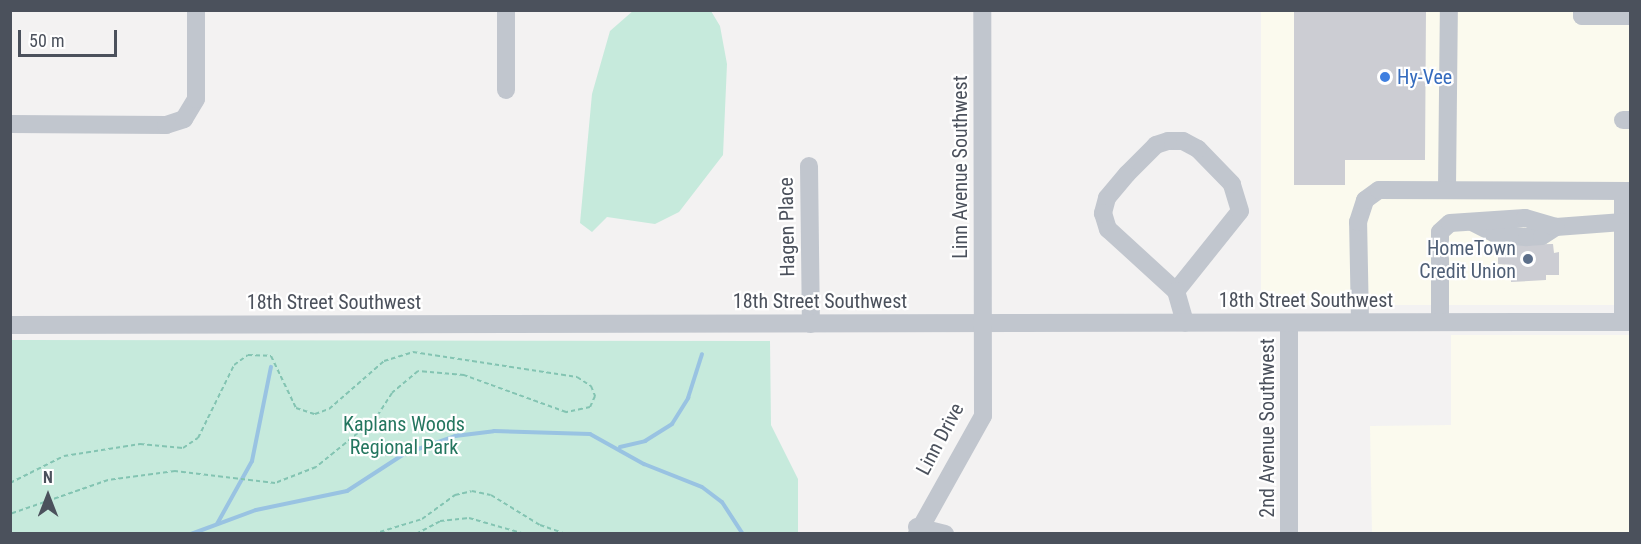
<!DOCTYPE html>
<style>
body{margin:0}
#map{position:relative;width:1641px;height:544px;overflow:hidden;background:#f3f2f2;font-family:"Roboto Condensed",sans-serif}
div>[style]{position:absolute}
[style*='--x']{left:calc(var(--x)*1px);top:calc(var(--y)*1px);width:calc(var(--w)*1px);rotate:calc(var(--a)*1deg)}
.commercial>*{inset:0;background:#fbfaee;transform-origin:0 0}
.green>*{inset:0;background:#c6eadc}
.stream>*{height:4px;margin:-2px;padding:0 2px;transform-origin:2px;border-radius:2px;background:#99c3e2}
.building>*{inset:0;background:#cccdd3}
.path>*{height:2px;margin-top:-1px;transform-origin:0;background:repeating-linear-gradient(90deg,#83c4b2 0 4.5px,transparent 0 7.5px)}
.minor>*{height:18px;margin:-9px;padding:0 9px;transform-origin:9px;border-radius:9px;background:#c1c6ce}
.dots>*{width:16px;height:16px;translate:-50% -50%;box-sizing:border-box;border:3px solid #fff;border-radius:50%}
span{translate:-50% -50%;white-space:nowrap;text-align:center;line-height:1.15;-webkit-text-stroke:4.5px #fff;paint-order:stroke}
.shop-label{font-size:20px;color:#366cbe}
.left{translate:0 -50%;text-align:left}
.street-label{font-size:20px;color:#4b515c}
.service-label{font-size:20px;color:#4e5e75}
.right{translate:-100% -50%;text-align:right}
.park-label{font-size:20px;color:#24765f}
.frame{position:absolute;inset:0;border:12px solid #4b515c;pointer-events:none}
.north{position:absolute;left:18px;top:466px;width:60px;height:60px;-webkit-text-stroke:4px #fff;paint-order:stroke;rotate:0deg;font-size:16px;font-weight:700;line-height:24px;text-align:center;color:#4b515c}
.north::after{content:'';display:block;margin:auto;width:21px;height:27px;background:#4b515c;clip-path:polygon(50% 0,100% 100%,50% 72%,0 100%)}
.scale{position:absolute;left:18px;top:30px;width:99px;height:27px;box-sizing:border-box;border:3px solid #4b515c;border-top:0;padding-left:8px;font-size:18px;line-height:21px;white-space:nowrap;color:#4b515c;-webkit-text-stroke:4px #fff;paint-order:stroke}
</style>
<div id="map">
<div class="commercial">
<div style="left:1261px;top:11px;width:369px;height:294px"></div>
<div style="clip-path:polygon(1451px 335px,1630px 335px,1630px 533px,1372px 533px,1370px 426px,1451px 425px)"></div>
</div>
<div class="green">
<div style="clip-path:polygon(634px 10px,711px 11px,720px 26px,727px 64px,723px 155px,679px 212px,655px 224px,607px 217px,592px 232px,580px 223px,592px 94px,610px 31px)"></div>
<div style="clip-path:polygon(11px 340px,770px 341px,771px 425px,798px 479px,798px 533px,11px 533px)"></div>
</div>
<div class="stream">
<div style="--x:620;--y:447;--w:26;--a:-13"></div>
<div style="--x:645;--y:441;--w:32;--a:-32"></div>
<div style="--x:672;--y:424;--w:31;--a:-58"></div>
<div style="--x:688;--y:398;--w:46;--a:-72.3"></div>
<div style="--x:217;--y:524;--w:72;--a:-60.9"></div>
<div style="--x:252;--y:461;--w:96;--a:-78.6"></div>
<div style="--x:191;--y:534;--w:69;--a:-20.3"></div>
<div style="--x:256;--y:510;--w:93;--a:-11.8"></div>
<div style="--x:347;--y:491;--w:68;--a:-33"></div>
<div style="--x:404;--y:454;--w:54;--a:-19.4"></div>
<div style="--x:455;--y:436;--w:39;--a:-7"></div>
<div style="--x:494;--y:431;--w:96;--a:1.8"></div>
<div style="--x:590;--y:434;--w:62;--a:29.1"></div>
<div style="--x:644;--y:464;--w:62;--a:21.6"></div>
<div style="--x:702;--y:487;--w:25;--a:37"></div>
<div style="--x:722;--y:502;--w:38;--a:57"></div>
</div>
<div class="building">
<div style="clip-path:polygon(1294px 10px,1426px 10px,1425px 160px,1345px 160px,1345px 185px,1294px 185px)"></div>
<div style="clip-path:polygon(1553px 244px,1554px 253px,1559px 252px,1559px 275px,1546px 275px,1546px 280px,1511px 282px,1510px 265px,1498px 264px,1498px 245px)"></div>
</div>
<div class="path">
<div style="--x:10;--y:483;--w:60;--a:-26.6"></div>
<div style="--x:64;--y:456;--w:77;--a:-9"></div>
<div style="--x:140;--y:444;--w:43;--a:5.3"></div>
<div style="--x:183;--y:448;--w:18;--a:-34"></div>
<div style="--x:198;--y:438;--w:81;--a:-63.7"></div>
<div style="--x:234;--y:365;--w:17;--a:-36"></div>
<div style="--x:248;--y:355;--w:23;--a:2"></div>
<div style="--x:271;--y:356;--w:58;--a:64.3"></div>
<div style="--x:296;--y:408;--w:20;--a:18"></div>
<div style="--x:315;--y:414;--w:15;--a:-20"></div>
<div style="--x:329;--y:409;--w:73;--a:-41.1"></div>
<div style="--x:384;--y:361;--w:30;--a:-17"></div>
<div style="--x:413;--y:352;--w:166;--a:8.7"></div>
<div style="--x:577;--y:377;--w:17;--a:33"></div>
<div style="--x:591;--y:386;--w:11;--a:68"></div>
<div style="--x:595;--y:396;--w:12;--a:114"></div>
<div style="--x:590;--y:407;--w:25;--a:168"></div>
<div style="--x:566;--y:412;--w:109;--a:-160.1"></div>
<div style="--x:464;--y:375;--w:46;--a:-175"></div>
<div style="--x:418;--y:371;--w:34;--a:140"></div>
<div style="--x:392;--y:393;--w:31;--a:123"></div>
<div style="--x:375;--y:419;--w:76;--a:140.9"></div>
<div style="--x:316;--y:467;--w:44;--a:158.7"></div>
<div style="--x:275;--y:483;--w:101;--a:-173.2"></div>
<div style="--x:175;--y:471;--w:68;--a:172.3"></div>
<div style="--x:108;--y:480;--w:104;--a:160.9"></div>
<div style="--x:373;--y:534;--w:51;--a:-17"></div>
<div style="--x:422;--y:519;--w:41;--a:-36"></div>
<div style="--x:455;--y:495;--w:17;--a:-13"></div>
<div style="--x:472;--y:491;--w:19;--a:12"></div>
<div style="--x:491;--y:495;--w:57;--a:31.5"></div>
<div style="--x:540;--y:525;--w:28;--a:19"></div>
<div style="--x:416;--y:534;--w:27;--a:-28"></div>
<div style="--x:440;--y:521;--w:29;--a:-6"></div>
<div style="--x:469;--y:518;--w:58;--a:15.9"></div>
</div>
<div class="minor">
<div style="--x:506;--y:10;--w:80;--a:90"></div>
<div style="--x:1582;--y:10;--w:6;--a:90"></div>
<div style="--x:1582;--y:16;--w:48;--a:0"></div>
<div style="--x:1623;--y:120;--w:7;--a:0"></div>
<div style="--x:10;--y:124;--w:156;--a:0.4"></div>
<div style="--x:166;--y:125;--w:19;--a:-18"></div>
<div style="--x:184;--y:119;--w:23;--a:-59"></div>
<div style="--x:196;--y:99;--w:89;--a:-90"></div>
<div style="--x:809;--y:166;--w:158;--a:89.3"></div>
<div style="--x:1447;--y:188;--w:178;--a:-89.4"></div>
<div style="--x:1623;--y:191;--w:131;--a:90"></div>
<div style="--x:1472;--y:222;--w:27;--a:27"></div>
<div style="--x:1496;--y:234;--w:31;--a:6"></div>
<div style="--x:1527;--y:237;--w:15;--a:-4"></div>
<div style="--x:1542;--y:236;--w:17;--a:-33"></div>
<div style="--x:1556;--y:227;--w:67;--a:-4.3"></div>
<div style="--x:1176;--y:291;--w:102;--a:-51.3"></div>
<div style="--x:1240;--y:211;--w:28;--a:-107"></div>
<div style="--x:1232;--y:184;--w:49;--a:-134.2"></div>
<div style="--x:1198;--y:149;--w:17;--a:-152"></div>
<div style="--x:1183;--y:141;--w:15;--a:180"></div>
<div style="--x:1168;--y:141;--w:13;--a:162"></div>
<div style="--x:1156;--y:145;--w:41;--a:135"></div>
<div style="--x:1127;--y:174;--w:31;--a:130"></div>
<div style="--x:1107;--y:198;--w:16;--a:105"></div>
<div style="--x:1103;--y:213;--w:17;--a:73"></div>
<div style="--x:1108;--y:229;--w:92;--a:42.4"></div>
<div style="--x:1176;--y:291;--w:33;--a:74"></div>
<div style="--x:1360;--y:322;--w:100;--a:-91.1"></div>
<div style="--x:1358;--y:222;--w:23;--a:-72"></div>
<div style="--x:1365;--y:200;--w:17;--a:-36"></div>
<div style="--x:1379;--y:190;--w:251;--a:0.2"></div>
<div style="--x:1440;--y:322;--w:90;--a:-90"></div>
<div style="--x:1440;--y:232;--w:13;--a:-42"></div>
<div style="--x:1450;--y:223;--w:75;--a:-3.8"></div>
<div style="--x:1525;--y:218;--w:32;--a:16"></div>
<div style="--x:1289;--y:323;--w:211;--a:90"></div>
<div style="--x:10;--y:325;--w:1620;--a:-0.11"></div>
<div style="--x:917;--y:527;--w:29;--a:14"></div>
<div style="--x:917;--y:534;--w:135;--a:-60.8"></div>
<div style="--x:983;--y:416;--w:406;--a:-90.1"></div>
</div>
<div class="dots">
<div style="left:1385px;top:77px;background:#3f7fe0"></div>
<div style="left:1528px;top:259px;background:#5c6f8a"></div>
</div>
<div class="shop-label">
<span class="left" style="left:1397px;top:77px">Hy-Vee</span>
</div>
<div class="street-label">
<span style="left:960px;top:167px;rotate:-90deg">Linn Avenue Southwest</span>
<span style="left:787px;top:227px;rotate:-91deg">Hagen Place</span>
<span style="left:1306px;top:300px">18th Street Southwest</span>
<span style="left:820px;top:301px">18th Street Southwest</span>
<span style="left:334px;top:302px">18th Street Southwest</span>
<span style="left:1267px;top:428px;rotate:-90deg">2nd Avenue Southwest</span>
<span style="left:940px;top:439px;rotate:-62deg">Linn Drive</span>
</div>
<div class="service-label">
<span class="right" style="left:1516px;top:260px">HomeTown<br>Credit Union</span>
</div>
<div class="park-label">
<span style="left:404px;top:436px">Kaplans Woods<br>Regional Park</span>
</div>
<div class="frame"></div>
<div class="north">N</div>
<div class="scale">50 m</div>
</div>
